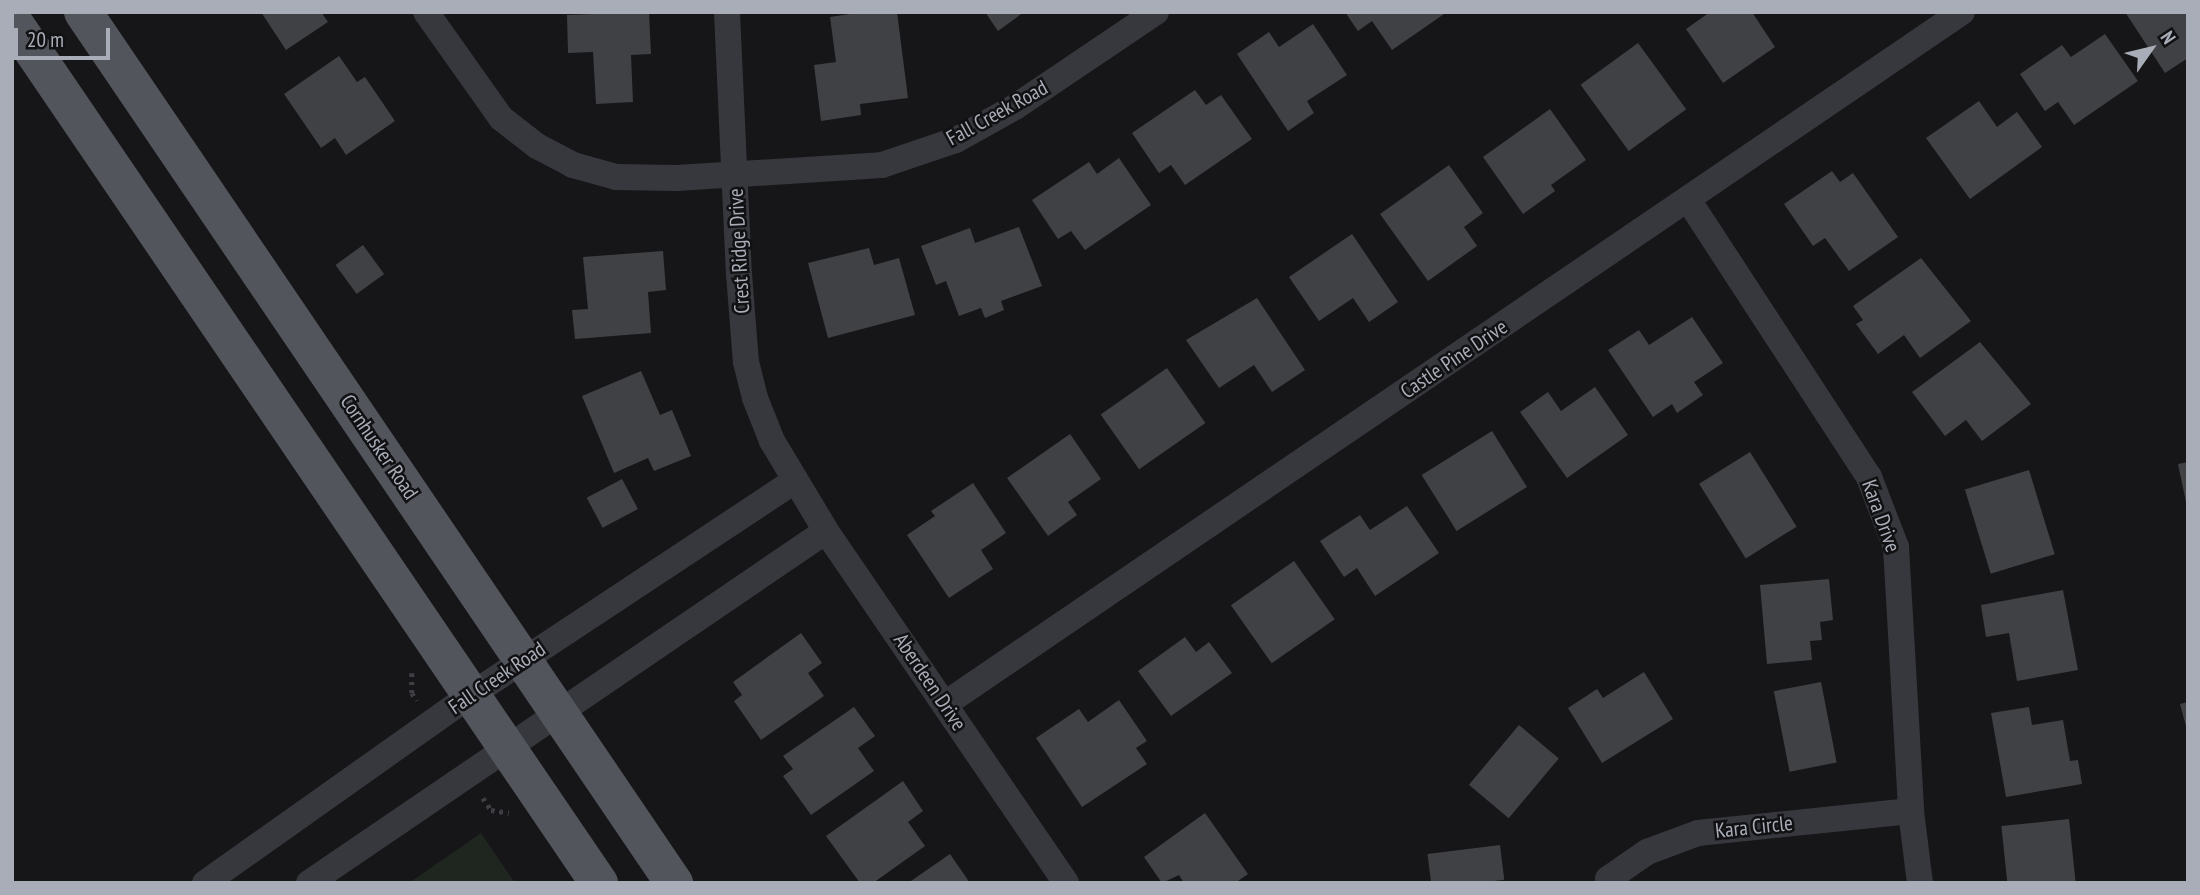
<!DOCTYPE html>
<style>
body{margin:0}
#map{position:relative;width:2200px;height:895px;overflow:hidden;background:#161618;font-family:"PT Sans Narrow",sans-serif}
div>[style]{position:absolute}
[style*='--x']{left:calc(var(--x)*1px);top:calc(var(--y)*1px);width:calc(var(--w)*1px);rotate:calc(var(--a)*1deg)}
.green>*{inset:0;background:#1e261f}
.building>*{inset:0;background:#404145;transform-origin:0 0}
.path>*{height:4.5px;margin-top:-2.25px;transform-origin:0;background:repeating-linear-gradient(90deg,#3d3f44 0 3.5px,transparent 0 8.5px)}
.street>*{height:26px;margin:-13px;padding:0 13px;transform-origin:13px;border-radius:13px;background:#37383d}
.primary>*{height:38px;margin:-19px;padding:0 19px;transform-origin:19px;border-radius:19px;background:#53555c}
span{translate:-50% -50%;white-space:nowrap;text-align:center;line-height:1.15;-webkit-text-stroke:5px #111113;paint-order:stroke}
.street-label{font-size:21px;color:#a8adb8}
.frame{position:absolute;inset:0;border:14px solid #a8adb8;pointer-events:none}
.north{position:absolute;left:2116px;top:14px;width:70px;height:70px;-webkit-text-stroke:5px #111113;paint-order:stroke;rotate:56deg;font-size:19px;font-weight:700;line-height:28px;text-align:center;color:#a8adb8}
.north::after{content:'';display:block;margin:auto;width:24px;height:32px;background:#a8adb8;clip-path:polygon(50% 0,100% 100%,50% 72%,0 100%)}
.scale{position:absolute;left:14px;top:28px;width:96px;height:32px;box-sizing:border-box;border:4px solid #a8adb8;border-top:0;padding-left:9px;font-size:21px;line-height:24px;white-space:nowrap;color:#a8adb8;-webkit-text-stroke:5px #111113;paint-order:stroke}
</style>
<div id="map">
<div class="green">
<div style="clip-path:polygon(481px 833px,515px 883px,409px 883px)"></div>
</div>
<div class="building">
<div style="clip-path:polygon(261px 12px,321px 12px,328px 22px,286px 50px)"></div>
<div style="clip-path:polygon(649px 12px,651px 54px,631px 55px,633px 102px,596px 104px,593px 52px,568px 53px,567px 15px)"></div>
<div style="clip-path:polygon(863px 12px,897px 12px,908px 98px,860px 104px,861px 115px,821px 121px,814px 65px,836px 62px,830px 17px)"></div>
<div style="clip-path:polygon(985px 12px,1024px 12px,998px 31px)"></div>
<div style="clip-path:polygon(1345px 12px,1447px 12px,1392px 50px,1372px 21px,1358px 31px)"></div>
<div style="clip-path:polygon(1710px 12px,1752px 12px,1775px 47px,1723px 83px,1686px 29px)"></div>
<div style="clip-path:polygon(2125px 12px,2188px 12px,2188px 58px,2165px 73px)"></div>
<div style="clip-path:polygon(1313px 24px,1347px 75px,1307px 101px,1314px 113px,1288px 131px,1237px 54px,1269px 32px,1279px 47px)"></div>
<div style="clip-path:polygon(2105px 34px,2138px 81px,2074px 125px,2058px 102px,2045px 111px,2020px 74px,2062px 45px,2071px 57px)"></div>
<div style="left:1638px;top:43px;width:82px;height:71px;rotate:54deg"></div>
<div style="clip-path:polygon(339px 56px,357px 82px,365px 77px,395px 121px,346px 155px,335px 138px,321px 148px,284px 94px)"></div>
<div style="clip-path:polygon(1195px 90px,1206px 105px,1221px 95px,1252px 139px,1185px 185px,1171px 165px,1159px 173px,1132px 133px)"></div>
<div style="clip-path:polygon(1979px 101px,1997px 127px,2017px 112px,2042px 147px,1970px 199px,1926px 138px)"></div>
<div style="clip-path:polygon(1550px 109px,1586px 160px,1551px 185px,1555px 191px,1523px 214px,1483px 157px)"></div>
<div style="clip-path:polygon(1119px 158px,1151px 205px,1085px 250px,1071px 231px,1058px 239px,1032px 200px,1089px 162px,1097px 174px)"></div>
<div style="clip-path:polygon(1449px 165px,1483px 213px,1464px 227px,1477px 246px,1428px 281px,1380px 214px)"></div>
<div style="clip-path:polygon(1832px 171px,1840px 182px,1853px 173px,1898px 237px,1849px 271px,1825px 238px,1813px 246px,1784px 204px)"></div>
<div style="clip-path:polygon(1019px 227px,1042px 286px,1001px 301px,1004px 310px,985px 318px,981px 308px,959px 316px,946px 281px,936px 285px,921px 246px,970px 228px,975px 243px)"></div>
<div style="clip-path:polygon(1352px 234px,1398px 302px,1369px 322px,1353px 298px,1319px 321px,1289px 277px)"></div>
<div style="left:363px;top:245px;width:36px;height:34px;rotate:54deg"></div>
<div style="clip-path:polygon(869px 248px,874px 265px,899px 258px,915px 315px,828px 338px,808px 263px)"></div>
<div style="clip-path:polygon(663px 251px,666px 290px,648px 292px,651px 333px,575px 339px,572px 310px,588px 309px,583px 257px)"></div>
<div style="clip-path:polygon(1921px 258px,1971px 321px,1920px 358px,1904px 335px,1878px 354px,1856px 324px,1863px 320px,1853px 306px)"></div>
<div style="clip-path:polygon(1257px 298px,1305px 370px,1272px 392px,1254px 365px,1219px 388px,1186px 340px)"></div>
<div style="clip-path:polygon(1692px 317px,1723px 363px,1694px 382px,1703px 395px,1677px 413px,1672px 404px,1653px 417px,1608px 350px,1639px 330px,1649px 345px)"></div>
<div style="clip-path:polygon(1980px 342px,2031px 404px,1982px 441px,1966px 420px,1945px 436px,1912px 392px)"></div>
<div style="left:1167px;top:368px;width:67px;height:81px;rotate:55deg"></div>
<div style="clip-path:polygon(641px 371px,660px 415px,672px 410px,691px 456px,654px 471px,648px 458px,614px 473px,582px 396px)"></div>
<div style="clip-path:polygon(1595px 387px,1628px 435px,1567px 478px,1520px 412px,1548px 392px,1561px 411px)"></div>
<div style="left:1492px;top:431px;width:66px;height:83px;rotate:58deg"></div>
<div style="clip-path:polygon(1070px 434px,1101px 479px,1068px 502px,1077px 515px,1048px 536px,1007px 478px)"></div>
<div style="left:1750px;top:452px;width:88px;height:60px;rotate:58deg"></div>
<div style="clip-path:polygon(2188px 462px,2188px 507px,2187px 507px,2178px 464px)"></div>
<div style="left:2029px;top:470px;width:88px;height:67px;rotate:73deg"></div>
<div style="left:622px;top:479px;width:34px;height:40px;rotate:62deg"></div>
<div style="clip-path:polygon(973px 483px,1006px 533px,981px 550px,993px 569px,949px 598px,907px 535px,935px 516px,931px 511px)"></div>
<div style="clip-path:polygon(1407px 506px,1439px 553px,1375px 596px,1357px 568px,1344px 577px,1320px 541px,1360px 515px,1370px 530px)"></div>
<div style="left:1294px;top:561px;width:71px;height:77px;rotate:55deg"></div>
<div style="clip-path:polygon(1829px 579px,1833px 620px,1820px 622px,1822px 640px,1810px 641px,1812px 660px,1767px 664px,1760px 585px)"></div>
<div style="clip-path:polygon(2063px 590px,2078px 670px,2017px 681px,2009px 633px,1986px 637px,1981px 605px)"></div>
<div style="clip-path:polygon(801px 633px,822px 663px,808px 673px,824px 696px,761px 740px,734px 701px,742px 695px,733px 682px)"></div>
<div style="clip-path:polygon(1185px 637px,1196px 652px,1209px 642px,1232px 673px,1171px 716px,1138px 671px)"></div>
<div style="clip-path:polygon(1644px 672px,1673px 719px,1602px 763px,1568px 708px,1597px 689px,1603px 698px)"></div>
<div style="left:1821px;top:682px;width:82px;height:48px;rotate:79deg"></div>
<div style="clip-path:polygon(1119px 700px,1147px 741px,1136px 748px,1147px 764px,1082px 807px,1036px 738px,1079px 709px,1088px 722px)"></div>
<div style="clip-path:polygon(2188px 702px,2188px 730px,2187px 730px,2180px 704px)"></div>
<div style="clip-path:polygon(854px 707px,875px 736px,858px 748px,874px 771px,811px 815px,783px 776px,793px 769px,783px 756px)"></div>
<div style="clip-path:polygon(2029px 707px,2032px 725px,2063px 720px,2070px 761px,2078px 760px,2082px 784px,2006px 797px,1991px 713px)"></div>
<div style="left:1519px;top:725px;width:52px;height:78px;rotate:40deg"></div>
<div style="clip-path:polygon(903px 781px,923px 811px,908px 822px,925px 846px,873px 883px,860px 883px,826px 836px)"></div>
<div style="clip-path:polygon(1205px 813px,1248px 874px,1235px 883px,1184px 883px,1179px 875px,1162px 883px,1144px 857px)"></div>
<div style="left:2069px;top:819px;width:64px;height:68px;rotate:84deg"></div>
<div style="left:1500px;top:845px;width:35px;height:73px;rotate:83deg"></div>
<div style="clip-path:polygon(950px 854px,970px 883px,908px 883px)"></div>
</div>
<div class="path">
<div style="--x:412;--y:673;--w:20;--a:90"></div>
<div style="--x:412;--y:693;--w:9;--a:58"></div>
<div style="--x:483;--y:798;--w:14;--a:56"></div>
<div style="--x:491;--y:810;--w:18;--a:9"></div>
</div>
<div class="street">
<div style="--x:426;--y:12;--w:130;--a:54.7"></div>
<div style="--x:501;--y:118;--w:46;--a:37.9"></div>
<div style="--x:537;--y:146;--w:41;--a:27.8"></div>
<div style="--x:573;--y:165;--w:45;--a:15.6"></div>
<div style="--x:616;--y:177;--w:61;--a:0.9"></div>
<div style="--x:677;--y:178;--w:205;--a:-3.6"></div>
<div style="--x:882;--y:165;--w:78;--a:-18.7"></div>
<div style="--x:956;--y:140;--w:68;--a:-29.2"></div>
<div style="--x:1015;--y:107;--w:170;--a:-34"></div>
<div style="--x:727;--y:12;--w:262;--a:87.4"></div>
<div style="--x:739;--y:274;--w:88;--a:85.5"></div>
<div style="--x:746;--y:362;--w:37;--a:76"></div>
<div style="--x:755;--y:398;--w:46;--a:68.4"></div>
<div style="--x:772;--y:441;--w:105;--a:59"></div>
<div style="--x:826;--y:531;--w:426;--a:55.7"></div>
<div style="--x:1689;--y:201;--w:330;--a:56.9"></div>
<div style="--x:1869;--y:477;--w:75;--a:68.9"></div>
<div style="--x:1896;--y:547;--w:264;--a:86.7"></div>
<div style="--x:1911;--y:811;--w:73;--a:82.9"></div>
<div style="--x:945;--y:704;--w:1230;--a:-34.23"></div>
<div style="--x:1608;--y:879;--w:47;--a:-34.7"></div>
<div style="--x:1647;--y:852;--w:54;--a:-20.4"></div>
<div style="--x:1698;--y:833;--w:214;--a:-5.9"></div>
<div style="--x:205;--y:883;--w:326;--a:-35.3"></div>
<div style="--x:471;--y:695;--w:387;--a:-33.5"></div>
<div style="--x:309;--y:883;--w:625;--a:-34.25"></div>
</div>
<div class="primary">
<div style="--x:83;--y:12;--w:1053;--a:55.84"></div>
<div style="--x:12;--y:20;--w:1044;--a:55.78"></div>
</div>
<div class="street-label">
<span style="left:997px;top:113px;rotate:-29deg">Fall Creek Road</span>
<span style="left:739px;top:251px;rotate:-93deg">Crest Ridge Drive</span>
<span style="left:1454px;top:359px;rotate:-34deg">Castle Pine Drive</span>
<span style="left:379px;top:447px;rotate:56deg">Cornhusker Road</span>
<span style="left:1881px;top:516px;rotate:70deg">Kara Drive</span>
<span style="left:497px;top:678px;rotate:-34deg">Fall Creek Road</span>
<span style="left:930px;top:682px;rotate:56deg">Aberdeen Drive</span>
<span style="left:1754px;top:827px;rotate:-6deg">Kara Circle</span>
</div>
<div class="frame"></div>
<div class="north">N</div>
<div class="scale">20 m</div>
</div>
